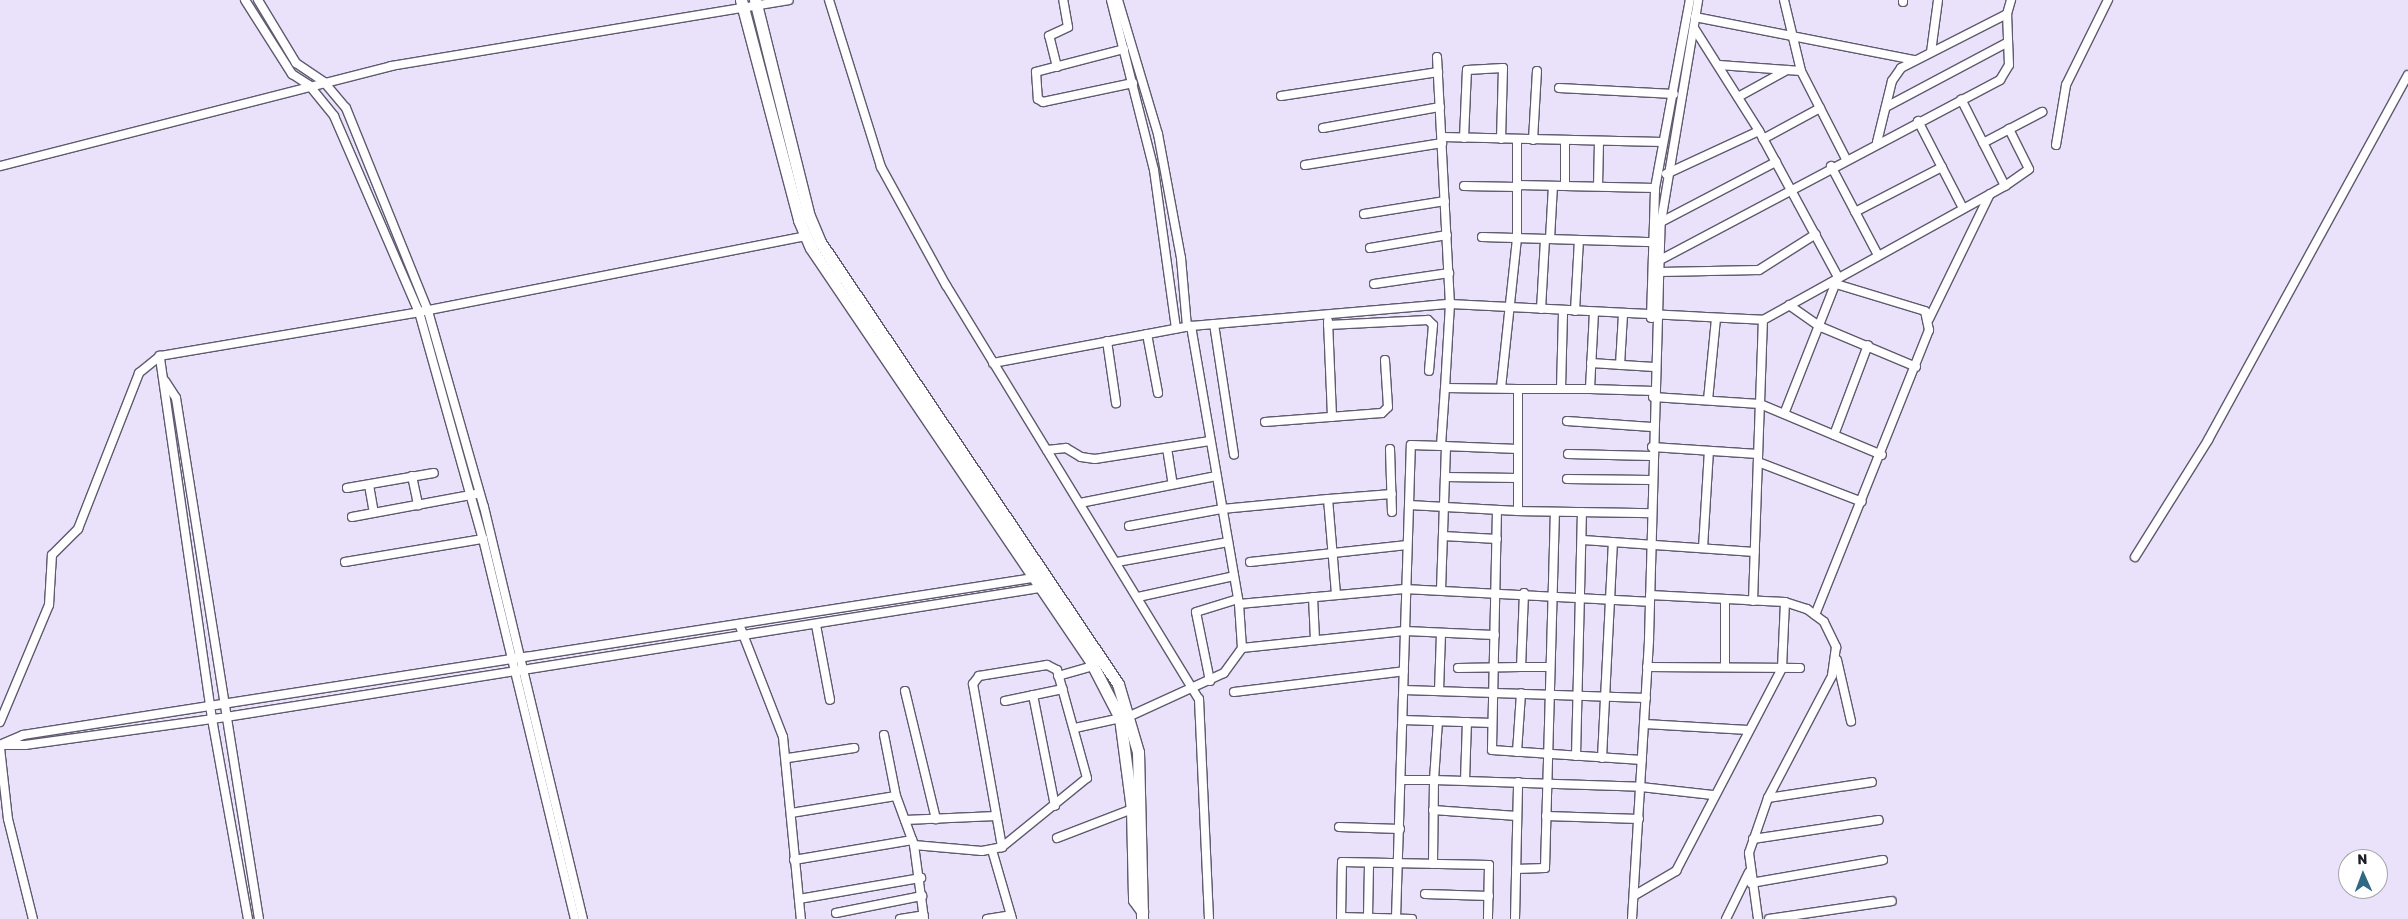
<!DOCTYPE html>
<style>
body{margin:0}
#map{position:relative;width:2408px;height:919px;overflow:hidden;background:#e9e2fa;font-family:Rubik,sans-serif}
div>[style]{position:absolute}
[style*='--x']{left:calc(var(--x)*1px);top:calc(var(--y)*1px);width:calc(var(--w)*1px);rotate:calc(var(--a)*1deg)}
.roads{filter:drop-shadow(1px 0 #605a6e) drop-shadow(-1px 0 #605a6e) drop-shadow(0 1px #605a6e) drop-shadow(0 -1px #605a6e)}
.minor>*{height:8px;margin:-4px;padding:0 4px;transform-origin:4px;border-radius:4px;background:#fff}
.secondary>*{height:11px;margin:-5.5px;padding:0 5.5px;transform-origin:5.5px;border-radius:5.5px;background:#fff}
span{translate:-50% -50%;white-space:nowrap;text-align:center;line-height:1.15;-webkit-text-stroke:4.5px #fff;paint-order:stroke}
.north{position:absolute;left:2338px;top:849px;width:50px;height:50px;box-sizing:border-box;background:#fff;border:1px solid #a5a4a8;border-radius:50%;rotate:358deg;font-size:14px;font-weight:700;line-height:20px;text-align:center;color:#1e1c25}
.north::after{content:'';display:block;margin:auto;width:18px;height:22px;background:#316883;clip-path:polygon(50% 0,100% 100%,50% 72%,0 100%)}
</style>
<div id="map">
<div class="roads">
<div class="minor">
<div style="--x:245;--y:0;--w:88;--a:57.6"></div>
<div style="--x:292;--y:74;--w:20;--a:33"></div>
<div style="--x:309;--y:85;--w:40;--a:51"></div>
<div style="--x:334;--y:116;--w:214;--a:66.6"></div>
<div style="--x:419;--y:312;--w:236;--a:74.3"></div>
<div style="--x:483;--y:539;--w:391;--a:76.4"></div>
<div style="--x:258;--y:0;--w:74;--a:58.9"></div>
<div style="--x:296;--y:63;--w:34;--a:34"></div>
<div style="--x:324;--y:82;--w:34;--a:50"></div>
<div style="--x:346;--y:108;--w:219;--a:68"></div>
<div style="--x:428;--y:311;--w:204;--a:74.1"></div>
<div style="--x:484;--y:507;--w:424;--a:76.5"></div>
<div style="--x:829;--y:0;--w:175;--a:72.7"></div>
<div style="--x:881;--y:167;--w:135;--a:61.2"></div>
<div style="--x:946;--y:285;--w:485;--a:58.6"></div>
<div style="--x:1199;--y:699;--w:220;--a:87.4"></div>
<div style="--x:1111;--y:0;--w:175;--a:75.8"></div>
<div style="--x:1154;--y:170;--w:160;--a:82.1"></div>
<div style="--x:1118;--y:0;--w:140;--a:73.4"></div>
<div style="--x:1158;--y:134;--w:126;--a:79.5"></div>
<div style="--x:1181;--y:258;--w:69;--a:85"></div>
<div style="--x:1784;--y:0;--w:73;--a:76.5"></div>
<div style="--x:1801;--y:71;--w:99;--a:62.9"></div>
<div style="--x:1903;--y:2;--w:2;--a:-90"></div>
<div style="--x:1695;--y:17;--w:224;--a:11.1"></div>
<div style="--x:1694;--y:28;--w:122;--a:57.7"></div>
<div style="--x:1759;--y:131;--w:166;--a:61.6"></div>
<div style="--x:1838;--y:277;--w:147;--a:111.5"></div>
<div style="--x:1124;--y:49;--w:91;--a:165.4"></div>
<div style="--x:1036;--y:72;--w:27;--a:86"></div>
<div style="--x:1038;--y:99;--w:6;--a:31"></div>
<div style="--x:1043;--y:102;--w:92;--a:-11.9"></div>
<div style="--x:1931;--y:52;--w:52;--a:-82.3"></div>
<div style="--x:1437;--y:57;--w:247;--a:87"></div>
<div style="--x:1450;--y:304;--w:84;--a:93.4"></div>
<div style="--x:1445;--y:388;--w:73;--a:0.8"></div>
<div style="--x:1518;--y:389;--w:122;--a:90"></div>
<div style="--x:1518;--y:511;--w:132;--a:0.9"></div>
<div style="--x:1719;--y:65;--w:82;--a:4.2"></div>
<div style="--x:1057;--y:67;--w:32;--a:-104"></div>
<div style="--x:1049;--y:36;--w:21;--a:-25"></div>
<div style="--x:1068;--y:27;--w:27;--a:-100"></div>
<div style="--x:1559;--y:88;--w:115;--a:3"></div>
<div style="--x:1281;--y:96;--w:159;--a:-8.7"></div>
<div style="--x:1738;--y:97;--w:56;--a:-28.9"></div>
<div style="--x:1886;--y:107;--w:138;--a:-28"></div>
<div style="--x:1918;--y:121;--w:98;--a:62.7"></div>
<div style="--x:1323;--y:128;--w:119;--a:-10.2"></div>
<div style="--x:1442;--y:137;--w:221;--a:1.3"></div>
<div style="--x:1464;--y:138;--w:68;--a:-87.5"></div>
<div style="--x:1467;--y:70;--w:36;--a:-3"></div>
<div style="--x:1503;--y:68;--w:71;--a:91.6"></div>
<div style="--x:1763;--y:139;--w:65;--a:-28.5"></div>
<div style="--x:1533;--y:140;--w:69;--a:-86.7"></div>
<div style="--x:1877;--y:142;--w:63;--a:-76.2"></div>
<div style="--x:1892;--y:81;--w:16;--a:-55"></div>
<div style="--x:1901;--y:68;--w:119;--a:-27"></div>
<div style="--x:1983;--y:143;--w:67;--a:-27.7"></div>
<div style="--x:2056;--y:145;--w:61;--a:-80.5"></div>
<div style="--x:2066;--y:85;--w:95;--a:-63.7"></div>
<div style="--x:1305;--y:165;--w:139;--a:-9.1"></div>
<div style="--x:0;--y:166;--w:404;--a:-14.3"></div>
<div style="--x:391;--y:66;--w:403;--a:-9.4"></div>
<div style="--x:1831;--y:166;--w:101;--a:62.2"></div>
<div style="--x:1666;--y:174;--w:102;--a:-24.8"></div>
<div style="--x:1518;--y:185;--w:137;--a:1.3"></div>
<div style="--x:1464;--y:186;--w:54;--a:1.1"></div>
<div style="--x:1565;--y:186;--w:46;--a:-90"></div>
<div style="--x:1598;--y:186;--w:44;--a:-88.7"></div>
<div style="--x:2005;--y:186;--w:29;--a:-35"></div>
<div style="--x:2029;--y:169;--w:45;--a:-116.6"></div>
<div style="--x:1855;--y:212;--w:98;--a:-27.3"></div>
<div style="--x:1364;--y:214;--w:82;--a:-9.1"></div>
<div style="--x:1661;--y:222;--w:130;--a:-27.6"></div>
<div style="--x:1482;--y:237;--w:173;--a:1.7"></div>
<div style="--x:1550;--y:239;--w:53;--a:-86.8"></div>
<div style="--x:1370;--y:248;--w:78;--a:-9.6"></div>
<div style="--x:1660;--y:260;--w:385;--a:-27.9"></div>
<div style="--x:2000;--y:80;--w:17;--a:-59"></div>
<div style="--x:2009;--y:65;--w:51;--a:-92.2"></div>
<div style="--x:2007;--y:14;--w:15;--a:-74"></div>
<div style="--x:1660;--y:272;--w:99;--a:-1.2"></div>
<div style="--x:1759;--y:270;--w:67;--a:-32.3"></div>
<div style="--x:1374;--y:284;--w:76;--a:-8.3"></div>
<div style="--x:1789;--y:305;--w:39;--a:35"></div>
<div style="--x:1821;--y:327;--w:103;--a:22.8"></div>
<div style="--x:1541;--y:309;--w:70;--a:-86.7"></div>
<div style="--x:1575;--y:311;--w:71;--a:-86.8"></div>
<div style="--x:1594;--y:312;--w:77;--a:93"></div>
<div style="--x:1590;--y:389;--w:64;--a:1.8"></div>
<div style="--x:1651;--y:318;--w:130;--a:-88.2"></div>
<div style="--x:1655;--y:188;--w:191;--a:-79.5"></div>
<div style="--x:1929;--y:319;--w:139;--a:-64"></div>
<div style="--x:1328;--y:321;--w:96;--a:87.6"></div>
<div style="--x:1214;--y:324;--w:132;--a:81.3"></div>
<div style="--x:1328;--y:325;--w:100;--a:-2.9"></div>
<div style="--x:1428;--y:320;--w:7;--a:45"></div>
<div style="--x:1433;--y:325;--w:46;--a:95"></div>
<div style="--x:1191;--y:326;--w:282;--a:80.2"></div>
<div style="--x:1239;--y:604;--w:166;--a:-5.2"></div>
<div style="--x:1404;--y:589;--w:245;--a:3"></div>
<div style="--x:1147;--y:334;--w:60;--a:79.4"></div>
<div style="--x:1107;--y:341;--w:63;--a:81.7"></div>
<div style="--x:993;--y:363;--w:201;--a:-10.6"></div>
<div style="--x:1191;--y:326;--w:260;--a:-4.9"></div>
<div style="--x:1450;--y:304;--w:313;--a:2.9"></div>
<div style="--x:1763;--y:320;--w:277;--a:-29"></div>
<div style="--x:2005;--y:186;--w:97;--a:-116.8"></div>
<div style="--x:1591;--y:363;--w:63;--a:3.6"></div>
<div style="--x:1620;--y:365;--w:51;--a:-86.6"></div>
<div style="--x:165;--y:381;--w:20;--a:57"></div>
<div style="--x:176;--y:398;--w:528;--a:80.95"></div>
<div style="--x:1501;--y:388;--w:151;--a:-83.9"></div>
<div style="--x:1517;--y:238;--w:99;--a:-90"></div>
<div style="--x:1518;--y:389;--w:72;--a:0"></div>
<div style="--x:1561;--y:389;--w:79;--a:-88.5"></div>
<div style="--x:1653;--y:397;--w:107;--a:3.7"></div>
<div style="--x:1760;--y:404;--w:84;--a:-88"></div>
<div style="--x:1708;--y:400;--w:82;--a:-84.4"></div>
<div style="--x:1567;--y:421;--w:85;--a:4"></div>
<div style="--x:1265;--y:422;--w:117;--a:-4.4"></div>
<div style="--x:1382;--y:413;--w:8;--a:-45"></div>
<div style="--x:1388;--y:407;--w:47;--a:-93.7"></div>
<div style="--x:1834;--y:435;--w:96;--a:-69.3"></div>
<div style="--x:1443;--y:446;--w:75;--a:2.3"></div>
<div style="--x:1652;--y:447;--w:106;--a:3.8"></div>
<div style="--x:1167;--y:448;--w:36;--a:81"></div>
<div style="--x:1390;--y:449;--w:63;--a:88.2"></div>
<div style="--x:1047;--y:450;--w:19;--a:-6"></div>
<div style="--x:1066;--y:448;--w:17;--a:31"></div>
<div style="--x:1081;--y:457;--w:14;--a:8"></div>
<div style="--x:1095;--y:459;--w:116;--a:-8.9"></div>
<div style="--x:1568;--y:454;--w:83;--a:1.4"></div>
<div style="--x:1758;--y:462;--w:111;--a:21"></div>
<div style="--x:412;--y:476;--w:30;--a:78"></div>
<div style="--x:1445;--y:477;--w:73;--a:0.8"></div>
<div style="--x:1567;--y:479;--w:83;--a:0.7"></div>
<div style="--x:369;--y:485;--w:28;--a:80"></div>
<div style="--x:347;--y:488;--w:88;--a:-9.8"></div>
<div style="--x:1080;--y:503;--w:139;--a:-11.2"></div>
<div style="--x:1409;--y:505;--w:109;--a:3.2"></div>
<div style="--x:1497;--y:510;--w:240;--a:91.2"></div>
<div style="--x:1492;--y:750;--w:150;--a:3.8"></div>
<div style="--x:352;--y:517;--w:126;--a:-10.5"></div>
<div style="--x:1129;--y:526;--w:95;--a:-10.4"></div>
<div style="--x:1222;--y:509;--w:106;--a:-5.4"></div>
<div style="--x:1443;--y:536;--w:54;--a:3.2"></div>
<div style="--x:1583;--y:540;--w:172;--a:4"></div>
<div style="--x:1703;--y:548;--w:97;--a:-86.5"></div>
<div style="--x:2135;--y:557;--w:138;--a:-58"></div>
<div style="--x:2208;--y:440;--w:416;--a:-61.3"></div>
<div style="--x:345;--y:562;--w:140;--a:-9.5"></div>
<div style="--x:1117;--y:562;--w:113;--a:-10.2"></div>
<div style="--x:1250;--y:562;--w:158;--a:-6.2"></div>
<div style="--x:1441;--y:590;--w:144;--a:-88"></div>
<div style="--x:1524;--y:593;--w:74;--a:92.3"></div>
<div style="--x:1521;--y:667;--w:28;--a:0"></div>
<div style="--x:1336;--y:594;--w:95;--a:-94.8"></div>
<div style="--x:1328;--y:499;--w:64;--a:-4.5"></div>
<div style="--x:1650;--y:595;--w:135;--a:3"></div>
<div style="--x:1785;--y:602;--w:23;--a:18"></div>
<div style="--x:1807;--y:609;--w:21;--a:37"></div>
<div style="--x:1824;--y:622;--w:28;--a:64"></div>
<div style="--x:1836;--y:647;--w:29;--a:98"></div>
<div style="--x:1832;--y:676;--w:138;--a:117.7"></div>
<div style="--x:1768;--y:798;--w:58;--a:109.1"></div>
<div style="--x:1749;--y:853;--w:67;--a:82.2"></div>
<div style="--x:1138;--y:597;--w:98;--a:-12.3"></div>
<div style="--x:1313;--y:597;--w:43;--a:87.3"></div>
<div style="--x:1753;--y:601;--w:197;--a:-88"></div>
<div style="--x:1760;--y:404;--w:132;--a:22.7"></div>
<div style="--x:1815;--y:615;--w:307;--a:-68.2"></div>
<div style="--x:1929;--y:330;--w:19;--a:-102"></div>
<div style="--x:1925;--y:311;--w:93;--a:-163.1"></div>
<div style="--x:739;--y:624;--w:121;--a:68.7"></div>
<div style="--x:783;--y:737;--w:183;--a:84.4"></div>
<div style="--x:816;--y:625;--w:76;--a:79.4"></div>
<div style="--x:1242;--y:648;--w:163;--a:-6"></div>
<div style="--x:1404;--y:631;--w:91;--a:2.5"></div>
<div style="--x:1837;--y:660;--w:63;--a:77.1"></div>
<div style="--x:1647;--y:667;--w:153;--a:0.4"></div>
<div style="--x:1725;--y:667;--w:68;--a:-90"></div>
<div style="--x:1458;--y:668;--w:63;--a:-0.9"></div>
<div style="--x:1058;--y:676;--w:37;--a:-16"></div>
<div style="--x:1210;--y:681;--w:70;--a:-101.5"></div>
<div style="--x:1196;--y:612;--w:44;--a:-17.2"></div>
<div style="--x:1404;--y:690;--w:242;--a:1.9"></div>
<div style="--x:905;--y:691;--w:132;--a:76.4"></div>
<div style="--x:1439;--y:691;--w:58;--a:-88"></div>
<div style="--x:1234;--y:692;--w:171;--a:-7"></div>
<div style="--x:1033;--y:695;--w:113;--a:78.8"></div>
<div style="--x:1005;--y:701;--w:59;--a:-11.7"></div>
<div style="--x:1403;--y:720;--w:89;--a:1.9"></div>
<div style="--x:1438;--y:721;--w:59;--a:93.9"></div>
<div style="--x:1434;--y:780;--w:207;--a:1.9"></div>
<div style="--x:1641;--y:787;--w:72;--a:6.3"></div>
<div style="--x:0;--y:722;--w:127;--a:-67.3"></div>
<div style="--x:49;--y:605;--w:50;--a:-86.6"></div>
<div style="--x:52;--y:555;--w:37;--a:-45"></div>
<div style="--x:78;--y:529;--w:168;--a:-68.6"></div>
<div style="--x:139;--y:373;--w:27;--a:-39"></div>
<div style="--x:1645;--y:724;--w:103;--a:3.3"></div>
<div style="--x:1075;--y:728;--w:56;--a:-12.3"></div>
<div style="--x:1130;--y:716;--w:103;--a:-24.6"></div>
<div style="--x:1224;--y:673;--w:31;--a:-54"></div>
<div style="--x:1242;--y:648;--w:44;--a:-93.9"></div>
<div style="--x:884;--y:735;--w:62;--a:78.9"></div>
<div style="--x:896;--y:796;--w:52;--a:69.8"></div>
<div style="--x:914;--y:845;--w:75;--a:82.3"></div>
<div style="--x:2;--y:744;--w:23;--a:-23"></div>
<div style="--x:23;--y:735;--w:1021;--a:-8.84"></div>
<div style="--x:0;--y:745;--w:25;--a:0"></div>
<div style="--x:25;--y:745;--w:203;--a:-7.9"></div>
<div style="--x:226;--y:717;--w:824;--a:-9.01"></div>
<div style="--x:0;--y:748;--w:71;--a:83.6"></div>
<div style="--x:8;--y:819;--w:103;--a:76"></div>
<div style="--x:1517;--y:752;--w:59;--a:-86.1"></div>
<div style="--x:1576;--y:756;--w:244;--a:-88.6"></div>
<div style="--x:788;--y:758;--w:67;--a:-8.6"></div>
<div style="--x:1602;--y:758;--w:216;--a:-87.1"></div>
<div style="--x:1402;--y:780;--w:32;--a:0"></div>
<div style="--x:1434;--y:780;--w:84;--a:90.7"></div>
<div style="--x:1465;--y:781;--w:59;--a:-88.1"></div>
<div style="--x:1768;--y:798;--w:105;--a:-8.7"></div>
<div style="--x:1433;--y:810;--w:84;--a:4.1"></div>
<div style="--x:791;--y:813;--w:106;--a:-9.2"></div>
<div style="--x:1546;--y:816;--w:93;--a:1.8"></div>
<div style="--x:905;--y:820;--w:91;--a:-2.5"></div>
<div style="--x:1339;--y:827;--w:61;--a:1.9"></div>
<div style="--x:1057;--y:838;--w:80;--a:-21.1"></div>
<div style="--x:1753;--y:839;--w:127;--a:-8.6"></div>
<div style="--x:914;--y:845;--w:68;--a:5"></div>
<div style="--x:982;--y:851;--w:20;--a:-11"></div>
<div style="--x:1002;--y:847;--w:109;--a:-39.1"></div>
<div style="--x:1087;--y:778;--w:112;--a:-105.5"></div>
<div style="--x:1057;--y:670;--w:11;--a:-153"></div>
<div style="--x:1047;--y:665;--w:69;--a:170.8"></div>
<div style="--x:979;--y:676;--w:10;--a:127"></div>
<div style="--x:973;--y:684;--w:166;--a:79.9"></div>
<div style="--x:992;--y:850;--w:72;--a:73.8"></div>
<div style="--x:794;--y:860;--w:120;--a:-9.6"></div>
<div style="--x:1516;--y:869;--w:29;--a:-2"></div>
<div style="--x:1545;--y:868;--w:356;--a:-88.4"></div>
<div style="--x:1751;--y:883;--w:134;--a:-9.9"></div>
<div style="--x:1425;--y:894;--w:64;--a:1.8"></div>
<div style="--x:1635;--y:895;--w:48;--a:-30.3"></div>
<div style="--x:1676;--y:871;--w:229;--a:-62.4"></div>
<div style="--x:1782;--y:668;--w:66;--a:-87.4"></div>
<div style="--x:799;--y:899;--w:124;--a:-9.8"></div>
<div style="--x:836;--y:913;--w:88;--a:-11.2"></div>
<div style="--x:1341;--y:917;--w:71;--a:1.6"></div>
<div style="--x:1368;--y:917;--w:54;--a:-88.9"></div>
<div style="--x:1396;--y:918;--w:473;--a:-88.2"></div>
<div style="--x:1411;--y:445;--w:30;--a:2"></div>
<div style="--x:1441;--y:446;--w:58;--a:-86.1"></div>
<div style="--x:248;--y:919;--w:203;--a:-100.2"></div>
<div style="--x:212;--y:719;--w:367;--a:-98.2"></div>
<div style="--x:160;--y:356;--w:263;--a:-9.6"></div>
<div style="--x:419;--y:312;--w:394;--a:-11.1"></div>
<div style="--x:900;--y:919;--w:24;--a:-9"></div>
<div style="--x:987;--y:919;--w:24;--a:-9"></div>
<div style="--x:1341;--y:919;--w:57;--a:-89"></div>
<div style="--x:1342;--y:862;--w:147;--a:1.2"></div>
<div style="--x:1489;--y:865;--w:54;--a:91.1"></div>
<div style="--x:1515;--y:919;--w:137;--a:-88.7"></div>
<div style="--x:1632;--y:919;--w:281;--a:-86.5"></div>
<div style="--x:1649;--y:639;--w:417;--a:-88.4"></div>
<div style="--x:1661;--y:222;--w:225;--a:-80.5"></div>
<div style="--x:1726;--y:919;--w:52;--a:-63.9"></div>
<div style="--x:1769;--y:919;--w:124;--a:-8.3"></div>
</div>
<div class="secondary">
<div style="--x:741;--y:0;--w:228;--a:75.2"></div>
<div style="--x:799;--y:220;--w:30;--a:67"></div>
<div style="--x:811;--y:248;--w:500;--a:55.9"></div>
<div style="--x:1091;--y:662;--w:63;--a:62.6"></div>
<div style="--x:1120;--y:718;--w:92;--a:82.5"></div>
<div style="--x:1132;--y:809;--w:91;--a:88.7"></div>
<div style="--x:1134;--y:900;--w:14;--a:54"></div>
<div style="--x:755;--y:0;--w:223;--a:76"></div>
<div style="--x:809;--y:216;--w:28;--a:67"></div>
<div style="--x:820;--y:242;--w:533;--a:56.01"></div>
<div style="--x:1118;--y:684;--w:71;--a:73.6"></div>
<div style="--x:1138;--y:752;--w:167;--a:88.6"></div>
</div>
</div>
<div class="north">N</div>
</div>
